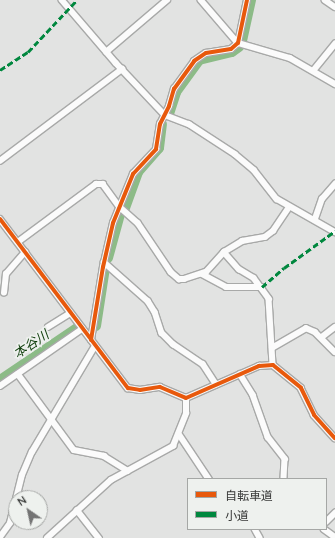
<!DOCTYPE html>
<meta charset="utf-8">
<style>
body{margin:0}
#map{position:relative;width:335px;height:538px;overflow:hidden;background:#e2e3e2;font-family:Quicksand,"Noto Sans JP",sans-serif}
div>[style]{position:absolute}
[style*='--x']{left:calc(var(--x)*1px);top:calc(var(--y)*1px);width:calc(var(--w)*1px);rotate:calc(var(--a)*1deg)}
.river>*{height:10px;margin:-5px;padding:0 5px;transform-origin:5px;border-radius:5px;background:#8cbb87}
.roads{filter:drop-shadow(1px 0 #a8a9a8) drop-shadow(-1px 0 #a8a9a8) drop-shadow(0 1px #a8a9a8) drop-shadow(0 -1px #a8a9a8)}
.minor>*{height:5.5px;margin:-2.75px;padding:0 2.75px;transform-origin:2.75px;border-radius:2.75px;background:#fbfbfb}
.quiet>*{height:3px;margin-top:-1.5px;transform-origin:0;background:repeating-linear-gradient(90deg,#00873e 0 6px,transparent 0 9px)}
.cycleway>*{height:4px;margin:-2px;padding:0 2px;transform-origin:2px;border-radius:2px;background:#e8590c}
span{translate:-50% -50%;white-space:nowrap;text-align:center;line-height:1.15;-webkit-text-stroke:3.5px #eef1ee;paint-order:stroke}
.water-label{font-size:13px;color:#0d3c09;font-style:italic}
.legend{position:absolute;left:187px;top:478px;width:140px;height:52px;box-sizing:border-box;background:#eef1ee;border:1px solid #a5a7a5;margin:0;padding:5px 7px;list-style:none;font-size:12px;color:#383938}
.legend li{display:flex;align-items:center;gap:8px;height:20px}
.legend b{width:20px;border:1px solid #a5a7a5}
.north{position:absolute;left:8px;top:490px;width:40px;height:40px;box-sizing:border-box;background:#eef1ee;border:1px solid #a5a7a5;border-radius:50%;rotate:326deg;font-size:11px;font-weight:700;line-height:16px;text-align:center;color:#383938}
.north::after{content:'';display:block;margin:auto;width:14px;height:18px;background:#747474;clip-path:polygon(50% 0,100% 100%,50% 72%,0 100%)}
</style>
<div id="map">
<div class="river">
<div style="--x:242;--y:41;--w:42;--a:-77.6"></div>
<div style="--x:169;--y:114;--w:23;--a:-72"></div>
<div style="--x:176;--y:92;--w:39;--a:-54"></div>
<div style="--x:199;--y:60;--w:34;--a:-14"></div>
<div style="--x:232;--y:52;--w:9;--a:-36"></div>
<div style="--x:125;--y:208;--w:38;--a:-70"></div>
<div style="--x:138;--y:172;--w:32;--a:-49"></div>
<div style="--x:159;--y:148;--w:24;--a:-83"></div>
<div style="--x:108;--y:258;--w:46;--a:-74.7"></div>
<div style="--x:96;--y:326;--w:59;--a:-81.2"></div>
<div style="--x:0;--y:380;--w:93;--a:-34"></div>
</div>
<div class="roads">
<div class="minor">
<div style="--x:62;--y:0;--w:83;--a:49.4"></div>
<div style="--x:116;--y:63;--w:71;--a:46.7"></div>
<div style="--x:165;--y:115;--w:26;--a:21"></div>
<div style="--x:189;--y:124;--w:55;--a:33.1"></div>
<div style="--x:235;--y:154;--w:25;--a:40"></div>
<div style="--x:254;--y:170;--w:37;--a:52"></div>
<div style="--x:277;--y:199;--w:67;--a:29.6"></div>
<div style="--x:201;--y:0;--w:57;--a:49.3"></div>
<div style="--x:238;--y:43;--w:54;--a:16.1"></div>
<div style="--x:290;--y:58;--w:52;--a:30"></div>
<div style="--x:325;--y:0;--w:12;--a:35"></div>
<div style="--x:106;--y:52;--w:80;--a:-40.4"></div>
<div style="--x:313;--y:71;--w:35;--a:-51"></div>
<div style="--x:0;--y:161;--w:153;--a:-37"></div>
<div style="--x:0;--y:219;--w:212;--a:52.9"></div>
<div style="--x:128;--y:388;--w:12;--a:9"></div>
<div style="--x:140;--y:390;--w:20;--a:-9"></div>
<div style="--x:160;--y:387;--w:28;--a:23"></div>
<div style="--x:186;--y:398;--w:80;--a:-23.7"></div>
<div style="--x:259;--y:366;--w:14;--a:-4"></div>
<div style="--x:273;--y:365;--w:36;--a:39"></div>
<div style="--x:301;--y:388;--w:30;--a:64"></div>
<div style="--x:314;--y:415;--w:31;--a:48"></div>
<div style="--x:315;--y:219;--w:21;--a:-71"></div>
<div style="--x:322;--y:199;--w:20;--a:-49"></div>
<div style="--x:18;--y:242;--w:97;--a:-36.6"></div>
<div style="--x:96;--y:184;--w:7;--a:0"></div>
<div style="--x:103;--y:184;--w:29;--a:54"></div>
<div style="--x:120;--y:207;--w:24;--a:42"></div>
<div style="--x:138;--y:223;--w:59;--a:56"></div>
<div style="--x:171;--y:272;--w:11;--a:41"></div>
<div style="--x:179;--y:279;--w:5;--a:0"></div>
<div style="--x:184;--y:279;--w:23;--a:-18"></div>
<div style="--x:206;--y:272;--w:27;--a:-48"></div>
<div style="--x:224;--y:252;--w:21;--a:-31"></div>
<div style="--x:242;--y:241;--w:23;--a:-10"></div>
<div style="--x:265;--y:237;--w:10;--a:-37"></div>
<div style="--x:273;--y:231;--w:29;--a:-56"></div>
<div style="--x:224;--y:252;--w:23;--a:49"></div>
<div style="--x:239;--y:269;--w:17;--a:31"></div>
<div style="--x:254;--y:278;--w:26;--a:54"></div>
<div style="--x:269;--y:299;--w:66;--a:86.5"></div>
<div style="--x:104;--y:262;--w:59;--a:41.6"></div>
<div style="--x:148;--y:301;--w:13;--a:58"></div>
<div style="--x:155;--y:312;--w:22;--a:72"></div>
<div style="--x:162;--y:333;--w:16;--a:45"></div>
<div style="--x:173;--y:344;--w:36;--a:34"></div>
<div style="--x:203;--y:364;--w:24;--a:57"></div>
<div style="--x:202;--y:274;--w:27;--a:28"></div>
<div style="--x:226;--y:287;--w:36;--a:0"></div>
<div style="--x:4;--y:293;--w:19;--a:-84"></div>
<div style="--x:6;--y:274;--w:29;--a:-49"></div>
<div style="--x:48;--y:327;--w:26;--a:-32"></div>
<div style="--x:322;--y:337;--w:16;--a:-38"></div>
<div style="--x:91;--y:340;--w:74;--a:-80.7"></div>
<div style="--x:103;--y:267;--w:45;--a:-77.2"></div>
<div style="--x:113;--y:223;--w:53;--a:-67.8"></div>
<div style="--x:133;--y:174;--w:34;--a:-47"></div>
<div style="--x:156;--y:149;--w:25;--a:-81"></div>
<div style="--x:160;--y:124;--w:20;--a:-63"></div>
<div style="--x:169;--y:106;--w:18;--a:-74"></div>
<div style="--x:174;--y:89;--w:34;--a:-54"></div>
<div style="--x:194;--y:61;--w:14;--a:-34"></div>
<div style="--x:206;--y:53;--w:25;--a:-9"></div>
<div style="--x:231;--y:49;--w:9;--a:-41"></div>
<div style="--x:238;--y:43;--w:44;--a:-78.2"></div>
<div style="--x:272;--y:348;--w:39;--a:-30"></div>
<div style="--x:306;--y:328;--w:10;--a:24"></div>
<div style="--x:315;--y:332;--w:28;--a:45"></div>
<div style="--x:18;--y:374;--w:94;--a:53.6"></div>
<div style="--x:74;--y:450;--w:31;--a:11"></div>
<div style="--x:104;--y:456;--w:28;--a:32"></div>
<div style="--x:240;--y:374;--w:25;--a:58"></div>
<div style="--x:253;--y:395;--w:45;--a:70.3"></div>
<div style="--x:268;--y:437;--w:28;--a:52"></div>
<div style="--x:285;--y:459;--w:20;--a:93"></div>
<div style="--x:0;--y:386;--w:100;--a:-34.8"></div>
<div style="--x:179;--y:434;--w:54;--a:56.3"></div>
<div style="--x:77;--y:510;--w:36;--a:52"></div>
<div style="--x:326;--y:522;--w:13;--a:-45"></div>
<div style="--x:255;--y:529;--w:10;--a:61"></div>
<div style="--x:324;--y:529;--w:14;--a:36"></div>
<div style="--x:0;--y:537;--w:17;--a:-54"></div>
<div style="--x:10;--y:523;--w:49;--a:-76"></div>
<div style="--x:22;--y:475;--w:25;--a:-67"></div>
<div style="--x:32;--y:452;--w:123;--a:-59.3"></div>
<div style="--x:47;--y:538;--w:86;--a:-42.2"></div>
<div style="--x:111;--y:480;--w:71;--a:-28.7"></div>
<div style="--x:173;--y:446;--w:35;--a:-68"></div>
<div style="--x:186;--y:413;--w:15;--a:-90"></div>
</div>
</div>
<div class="quiet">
<div style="--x:0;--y:70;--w:33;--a:-33"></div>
<div style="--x:28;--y:52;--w:71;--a:-46.7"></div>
<div style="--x:262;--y:287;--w:29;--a:-41"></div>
<div style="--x:284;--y:268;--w:63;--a:-36"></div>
</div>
<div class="cycleway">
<div style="--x:0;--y:219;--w:212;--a:52.9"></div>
<div style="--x:128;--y:388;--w:12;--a:9"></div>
<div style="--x:140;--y:390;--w:20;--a:-9"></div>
<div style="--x:160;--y:387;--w:28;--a:23"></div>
<div style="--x:186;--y:398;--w:80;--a:-23.7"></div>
<div style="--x:259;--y:366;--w:14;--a:-4"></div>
<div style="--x:273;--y:365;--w:36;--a:39"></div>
<div style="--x:301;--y:388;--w:30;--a:64"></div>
<div style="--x:314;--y:415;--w:31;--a:48"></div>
<div style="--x:91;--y:340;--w:74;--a:-80.7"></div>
<div style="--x:103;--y:267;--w:45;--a:-77.2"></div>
<div style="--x:113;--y:223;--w:53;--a:-67.8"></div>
<div style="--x:133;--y:174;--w:34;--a:-47"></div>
<div style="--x:156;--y:149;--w:25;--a:-81"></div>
<div style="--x:160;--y:124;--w:20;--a:-63"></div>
<div style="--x:169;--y:106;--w:18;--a:-74"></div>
<div style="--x:174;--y:89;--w:34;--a:-54"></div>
<div style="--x:194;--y:61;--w:14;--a:-34"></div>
<div style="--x:206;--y:53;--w:25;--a:-9"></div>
<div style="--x:231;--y:49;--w:9;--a:-41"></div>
<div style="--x:238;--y:43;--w:44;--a:-78.2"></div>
</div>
<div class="water-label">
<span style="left:31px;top:344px;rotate:-34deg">本谷川</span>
</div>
<ul class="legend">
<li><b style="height:5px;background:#e8590c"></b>自転車道</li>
<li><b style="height:5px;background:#00873e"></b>小道</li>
</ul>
<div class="north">N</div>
</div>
